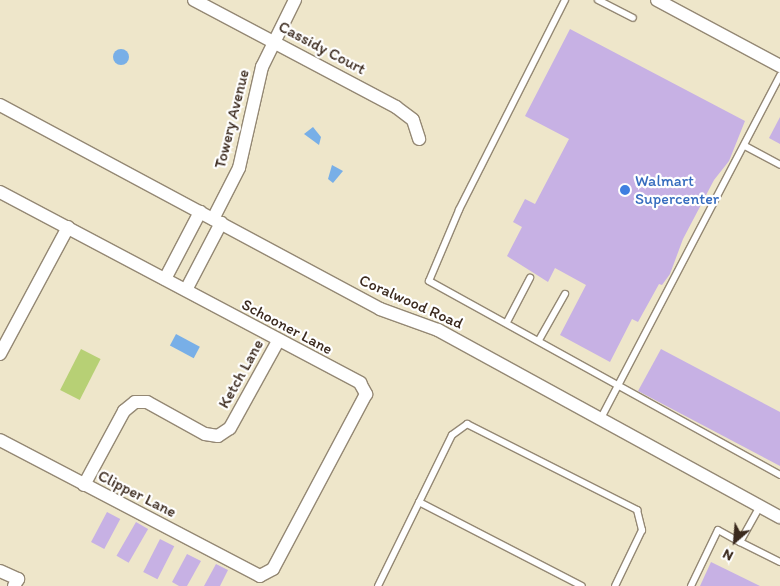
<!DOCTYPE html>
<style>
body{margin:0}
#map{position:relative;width:780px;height:586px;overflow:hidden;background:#eee6ca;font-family:Itim,sans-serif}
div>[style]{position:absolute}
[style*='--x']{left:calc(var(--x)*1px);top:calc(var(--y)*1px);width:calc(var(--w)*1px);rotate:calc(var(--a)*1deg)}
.green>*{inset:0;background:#b7d075;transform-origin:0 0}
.water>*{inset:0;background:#78afe7;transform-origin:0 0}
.round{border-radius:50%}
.building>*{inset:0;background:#c7b1e4;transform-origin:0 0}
.roads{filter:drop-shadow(1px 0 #948874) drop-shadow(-1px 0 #948874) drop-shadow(0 1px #948874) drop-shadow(0 -1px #948874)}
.lane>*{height:6px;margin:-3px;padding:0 3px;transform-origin:3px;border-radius:3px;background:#fff}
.street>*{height:12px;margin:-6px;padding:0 6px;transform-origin:6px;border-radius:6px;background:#fff}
.dots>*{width:14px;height:14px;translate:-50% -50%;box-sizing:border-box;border:2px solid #fff;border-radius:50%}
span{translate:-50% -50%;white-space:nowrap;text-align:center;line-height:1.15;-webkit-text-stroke:4.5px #fff;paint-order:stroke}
.street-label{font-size:16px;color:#3b2a1e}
.shop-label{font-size:16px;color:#366cbe}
.left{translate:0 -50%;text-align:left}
.north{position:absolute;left:710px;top:516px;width:50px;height:50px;-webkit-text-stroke:4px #fff;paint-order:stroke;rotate:207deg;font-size:14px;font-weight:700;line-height:20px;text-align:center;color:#3b2a1e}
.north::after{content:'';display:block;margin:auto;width:18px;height:22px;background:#3b2a1e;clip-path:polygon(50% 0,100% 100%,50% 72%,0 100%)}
</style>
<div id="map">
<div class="green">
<div style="left:81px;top:349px;width:22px;height:46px;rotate:27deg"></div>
</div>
<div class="water">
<div class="round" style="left:113px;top:49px;width:16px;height:16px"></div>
<div style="clip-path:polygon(313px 127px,321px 137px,319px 145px,304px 134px)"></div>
<div style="clip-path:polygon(332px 165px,343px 171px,333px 183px,328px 179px)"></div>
<div style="left:176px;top:334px;width:27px;height:13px;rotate:28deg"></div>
</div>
<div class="building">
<div style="clip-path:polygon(570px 29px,745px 121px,729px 161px,714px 180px,683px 239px,670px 274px,662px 285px,659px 284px,638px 322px,632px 319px,610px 362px,560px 335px,586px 285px,555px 268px,548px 282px,507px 256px,522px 227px,513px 222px,525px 199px,535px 204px,569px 139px,525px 116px)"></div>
<div style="clip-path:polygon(780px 117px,780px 144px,769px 138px)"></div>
<div style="clip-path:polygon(661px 349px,780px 412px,780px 466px,638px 391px)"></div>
<div style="left:107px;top:512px;width:15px;height:34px;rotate:28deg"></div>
<div style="left:136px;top:522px;width:14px;height:39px;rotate:30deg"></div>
<div style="left:160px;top:539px;width:16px;height:37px;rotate:27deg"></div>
<div style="clip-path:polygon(187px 554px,201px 561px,187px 586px,179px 586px,172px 582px)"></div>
<div style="clip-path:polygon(711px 562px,760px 586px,700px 586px)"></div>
<div style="clip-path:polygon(216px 564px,228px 570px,220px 586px,204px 586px)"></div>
</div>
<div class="roads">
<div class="lane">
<div style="--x:565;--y:0;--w:235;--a:116.8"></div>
<div style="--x:459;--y:210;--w:77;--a:112.9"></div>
<div style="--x:429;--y:281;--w:401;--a:28.9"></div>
<div style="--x:598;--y:0;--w:39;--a:27"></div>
<div style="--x:745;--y:146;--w:40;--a:28"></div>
<div style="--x:507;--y:322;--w:50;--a:-62.4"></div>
<div style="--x:539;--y:340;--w:53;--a:-60.5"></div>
<div style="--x:601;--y:418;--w:387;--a:-62.4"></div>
<div style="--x:419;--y:502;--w:183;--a:27.3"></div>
<div style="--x:740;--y:542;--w:45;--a:26.6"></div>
<div style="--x:378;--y:586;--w:168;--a:-63.9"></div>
<div style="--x:452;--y:435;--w:19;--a:-36"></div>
<div style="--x:467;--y:424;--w:191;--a:26.8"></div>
<div style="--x:637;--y:510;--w:21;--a:76"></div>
<div style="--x:642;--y:530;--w:62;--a:115.7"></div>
<div style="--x:691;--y:586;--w:62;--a:-64.3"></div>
<div style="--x:718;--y:530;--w:25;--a:29"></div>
<div style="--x:740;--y:542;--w:41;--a:-60.9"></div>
</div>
<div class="street">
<div style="--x:194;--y:0;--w:229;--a:27.9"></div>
<div style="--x:396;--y:107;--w:21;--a:37"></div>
<div style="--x:413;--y:120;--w:20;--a:72"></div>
<div style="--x:657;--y:0;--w:140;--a:28.2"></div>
<div style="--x:0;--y:105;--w:431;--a:28.2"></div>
<div style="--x:380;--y:309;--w:62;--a:19.9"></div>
<div style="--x:438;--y:330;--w:390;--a:28.7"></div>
<div style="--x:0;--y:192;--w:408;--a:27.9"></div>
<div style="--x:360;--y:383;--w:13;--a:61"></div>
<div style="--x:366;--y:394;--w:198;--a:118"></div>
<div style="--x:273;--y:569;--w:15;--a:152"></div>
<div style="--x:260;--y:576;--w:293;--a:-152.4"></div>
<div style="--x:213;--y:219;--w:57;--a:-63"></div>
<div style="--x:239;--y:168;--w:104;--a:-77.2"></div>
<div style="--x:262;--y:67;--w:75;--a:-63.8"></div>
<div style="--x:165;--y:279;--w:76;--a:-62.4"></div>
<div style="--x:186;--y:290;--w:76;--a:-62.4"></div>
<div style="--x:0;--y:354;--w:144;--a:-61.8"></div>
<div style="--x:84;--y:485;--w:84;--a:-61.6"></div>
<div style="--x:124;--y:411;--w:14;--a:-39"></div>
<div style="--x:135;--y:402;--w:12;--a:0"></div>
<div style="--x:147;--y:402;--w:66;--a:28.9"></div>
<div style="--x:205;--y:434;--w:13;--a:9"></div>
<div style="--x:218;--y:436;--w:14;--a:-34"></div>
<div style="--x:230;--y:428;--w:99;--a:-61.1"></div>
<div style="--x:0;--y:571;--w:20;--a:24"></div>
<div style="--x:18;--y:579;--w:8;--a:120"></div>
</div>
</div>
<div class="dots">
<div style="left:625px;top:190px;background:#3f7fe0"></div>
</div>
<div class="street-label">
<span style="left:322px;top:48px;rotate:28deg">Cassidy Court</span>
<span style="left:232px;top:119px;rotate:-76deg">Towery Avenue</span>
<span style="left:411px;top:302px;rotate:24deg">Coralwood Road</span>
<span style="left:287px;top:327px;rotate:28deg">Schooner Lane</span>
<span style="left:241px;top:374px;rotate:-61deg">Ketch Lane</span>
<span style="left:137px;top:494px;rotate:27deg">Clipper Lane</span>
</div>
<div class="shop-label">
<span class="left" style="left:635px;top:190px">Walmart<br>Supercenter</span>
</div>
<div class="north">N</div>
</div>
